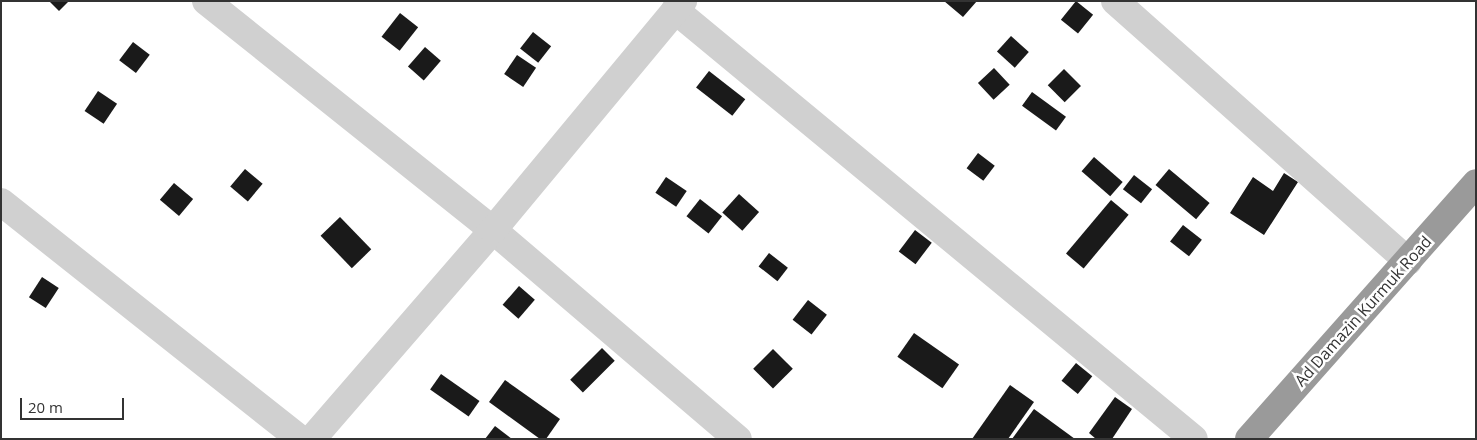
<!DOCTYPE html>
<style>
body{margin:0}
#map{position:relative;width:1477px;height:440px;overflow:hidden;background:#fff;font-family:"Open Sans",sans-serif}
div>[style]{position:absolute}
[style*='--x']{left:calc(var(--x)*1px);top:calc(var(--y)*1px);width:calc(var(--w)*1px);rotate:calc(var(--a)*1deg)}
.building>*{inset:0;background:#1a1a1a;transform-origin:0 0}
.minor>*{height:28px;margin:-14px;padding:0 14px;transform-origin:14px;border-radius:14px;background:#d0d0d0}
.highway>*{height:28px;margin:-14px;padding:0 14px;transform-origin:14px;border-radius:14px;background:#9a9a9a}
span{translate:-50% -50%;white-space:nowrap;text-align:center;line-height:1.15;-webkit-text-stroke:5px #fff;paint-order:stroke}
.street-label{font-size:16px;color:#333}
.frame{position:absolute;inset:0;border:2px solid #333;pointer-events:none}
.scale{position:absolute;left:20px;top:398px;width:104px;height:22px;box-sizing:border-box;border:2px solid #333;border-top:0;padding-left:6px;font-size:15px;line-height:18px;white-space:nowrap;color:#333;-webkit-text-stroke:4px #fff;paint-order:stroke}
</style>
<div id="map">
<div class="building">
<div style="clip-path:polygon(49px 1px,69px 1px,59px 11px)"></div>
<div style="clip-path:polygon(944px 1px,977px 1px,963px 17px)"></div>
<div style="left:1076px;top:1px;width:22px;height:24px;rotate:39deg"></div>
<div style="left:400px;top:13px;width:23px;height:30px;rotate:38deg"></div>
<div style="left:533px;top:32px;width:23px;height:21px;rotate:38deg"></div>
<div style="left:1011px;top:36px;width:24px;height:21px;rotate:42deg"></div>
<div style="left:133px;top:42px;width:21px;height:23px;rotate:37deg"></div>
<div style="left:425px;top:47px;width:21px;height:26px;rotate:41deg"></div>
<div style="left:517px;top:55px;width:23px;height:23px;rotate:34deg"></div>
<div style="left:994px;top:68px;width:23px;height:22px;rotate:47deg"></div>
<div style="left:1064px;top:69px;width:24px;height:23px;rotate:45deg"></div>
<div style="left:709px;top:71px;width:46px;height:21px;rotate:38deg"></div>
<div style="left:98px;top:91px;width:23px;height:24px;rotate:34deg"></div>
<div style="left:1032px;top:92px;width:42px;height:17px;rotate:36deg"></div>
<div style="left:978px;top:153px;width:21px;height:19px;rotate:37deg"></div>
<div style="left:1094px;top:157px;width:38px;height:19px;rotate:41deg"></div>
<div style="left:245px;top:169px;width:23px;height:23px;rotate:40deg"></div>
<div style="left:1169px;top:169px;width:53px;height:21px;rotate:40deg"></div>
<div style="clip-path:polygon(1284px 173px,1298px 182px,1264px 235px,1230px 213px,1253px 177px,1273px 191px)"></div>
<div style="left:1134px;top:175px;width:23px;height:18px;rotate:38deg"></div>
<div style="left:666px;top:177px;width:25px;height:19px;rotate:34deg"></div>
<div style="left:174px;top:183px;width:25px;height:22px;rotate:40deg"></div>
<div style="left:739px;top:194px;width:27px;height:25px;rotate:42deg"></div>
<div style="left:700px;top:199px;width:28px;height:22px;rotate:38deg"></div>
<div style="left:1111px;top:200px;width:23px;height:70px;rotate:40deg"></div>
<div style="left:340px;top:217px;width:45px;height:27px;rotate:46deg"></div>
<div style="left:1183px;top:225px;width:24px;height:21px;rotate:38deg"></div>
<div style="left:915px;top:230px;width:21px;height:27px;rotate:37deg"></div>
<div style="left:769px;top:253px;width:24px;height:17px;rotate:38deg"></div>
<div style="left:42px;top:277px;width:20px;height:24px;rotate:33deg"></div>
<div style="left:519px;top:286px;width:21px;height:25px;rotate:41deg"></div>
<div style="left:808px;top:300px;width:24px;height:25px;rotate:38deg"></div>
<div style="left:914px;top:333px;width:55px;height:29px;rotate:35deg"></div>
<div style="left:602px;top:348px;width:18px;height:45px;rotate:45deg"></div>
<div style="left:773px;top:349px;width:28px;height:28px;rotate:45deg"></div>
<div style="left:1076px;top:363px;width:21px;height:23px;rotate:39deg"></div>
<div style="left:441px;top:374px;width:47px;height:19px;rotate:35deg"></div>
<div style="clip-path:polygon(505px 380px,560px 419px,546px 439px,540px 439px,489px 402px)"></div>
<div style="clip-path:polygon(1010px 385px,1034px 402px,1008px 439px,972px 439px)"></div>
<div style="clip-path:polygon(1115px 397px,1132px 409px,1112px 439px,1096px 439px,1089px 433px)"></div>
<div style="clip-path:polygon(1034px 409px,1075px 439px,1012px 439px)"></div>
<div style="clip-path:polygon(495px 426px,512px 439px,485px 439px)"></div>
</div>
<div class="minor">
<div style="--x:206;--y:1;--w:367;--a:38.6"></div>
<div style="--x:493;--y:230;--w:322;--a:40.5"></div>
<div style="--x:1115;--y:1;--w:392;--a:41.6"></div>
<div style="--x:675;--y:10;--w:673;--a:39.58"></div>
<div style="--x:1;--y:202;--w:382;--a:38.4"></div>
<div style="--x:312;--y:439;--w:276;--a:-49.1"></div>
<div style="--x:493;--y:230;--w:298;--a:-50.3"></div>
</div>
<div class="highway">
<div style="--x:1249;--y:439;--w:342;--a:-48.4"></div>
</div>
<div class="street-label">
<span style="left:1363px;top:311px;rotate:-48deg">Ad Damazin Kurmuk Road</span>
</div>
<div class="frame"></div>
<div class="scale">20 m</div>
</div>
